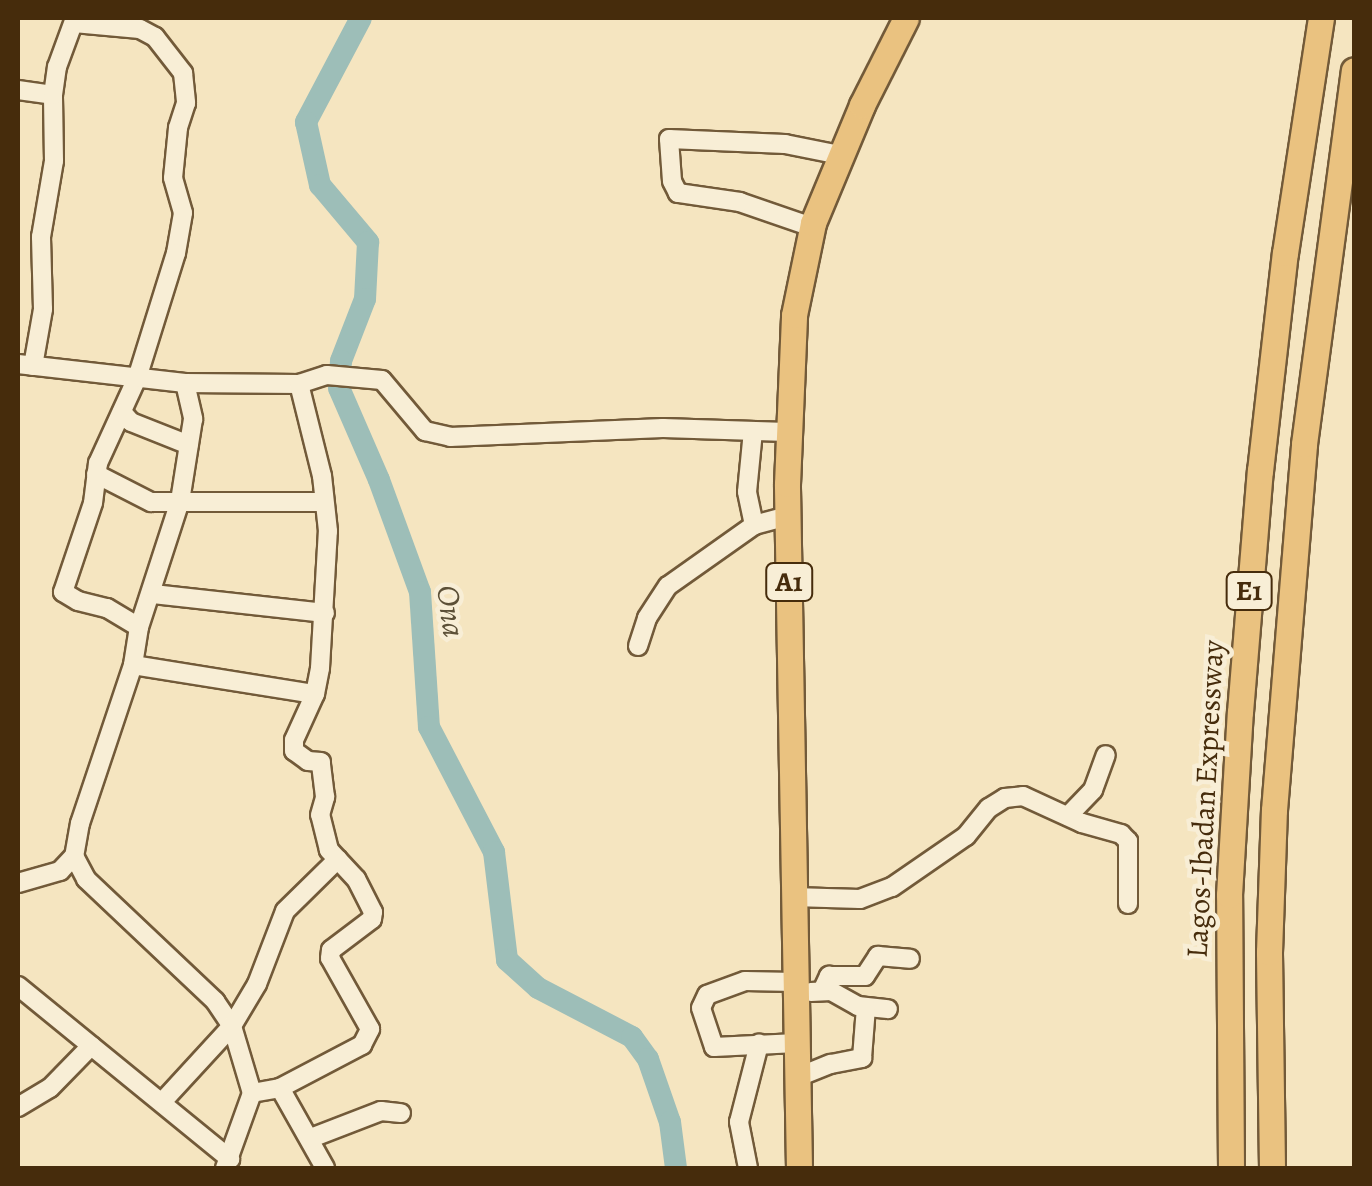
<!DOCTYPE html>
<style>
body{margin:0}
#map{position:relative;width:1372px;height:1186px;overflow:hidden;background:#f5e5c0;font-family:Alegreya,serif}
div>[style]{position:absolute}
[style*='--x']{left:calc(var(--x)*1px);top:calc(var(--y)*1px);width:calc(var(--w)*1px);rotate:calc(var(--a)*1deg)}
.river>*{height:22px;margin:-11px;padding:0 11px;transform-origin:11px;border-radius:11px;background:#9dbeb8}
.roads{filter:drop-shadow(2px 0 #725a39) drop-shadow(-2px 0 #725a39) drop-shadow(0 2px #725a39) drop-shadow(0 -2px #725a39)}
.minor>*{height:18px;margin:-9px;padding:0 9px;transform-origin:9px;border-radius:9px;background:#f8eed6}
.highway>*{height:25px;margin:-12.5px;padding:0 12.5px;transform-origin:12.5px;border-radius:12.5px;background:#eac280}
span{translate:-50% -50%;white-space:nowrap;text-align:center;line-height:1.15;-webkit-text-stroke:9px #f8eed6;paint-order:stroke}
.shield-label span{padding:2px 8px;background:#f8eed6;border:2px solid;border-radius:8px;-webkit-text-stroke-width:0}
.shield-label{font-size:28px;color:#462c0c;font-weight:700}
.street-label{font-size:30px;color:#462c0c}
.water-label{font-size:32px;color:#5c5037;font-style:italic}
.frame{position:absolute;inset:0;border:20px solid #462c0c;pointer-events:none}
</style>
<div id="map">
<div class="river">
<div style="--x:361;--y:18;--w:118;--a:117.9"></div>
<div style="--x:306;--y:122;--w:65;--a:77.5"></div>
<div style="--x:320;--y:185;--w:75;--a:49.9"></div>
<div style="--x:368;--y:242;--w:57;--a:93"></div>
<div style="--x:365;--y:299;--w:66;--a:111.2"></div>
<div style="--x:341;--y:361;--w:27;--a:94"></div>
<div style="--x:339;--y:388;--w:100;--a:66.5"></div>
<div style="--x:379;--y:480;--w:119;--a:69.9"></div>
<div style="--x:420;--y:592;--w:135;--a:86.2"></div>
<div style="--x:429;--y:727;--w:141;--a:62.5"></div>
<div style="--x:494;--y:852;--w:109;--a:83.1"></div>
<div style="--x:507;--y:960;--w:42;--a:42.1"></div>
<div style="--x:538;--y:988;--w:106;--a:27.5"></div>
<div style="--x:632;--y:1037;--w:27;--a:54"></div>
<div style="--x:648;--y:1059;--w:67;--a:70.8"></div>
<div style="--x:670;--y:1122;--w:46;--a:82.6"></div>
</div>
<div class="roads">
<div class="minor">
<div style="--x:74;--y:23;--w:66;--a:5.2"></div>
<div style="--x:140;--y:29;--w:17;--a:28"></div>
<div style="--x:155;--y:37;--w:46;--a:52.1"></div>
<div style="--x:183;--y:73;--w:30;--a:84"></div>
<div style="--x:186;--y:103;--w:26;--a:108"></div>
<div style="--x:178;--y:128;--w:50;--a:95.7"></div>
<div style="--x:173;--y:178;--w:36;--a:74"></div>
<div style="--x:183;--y:213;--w:41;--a:99.9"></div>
<div style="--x:176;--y:253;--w:131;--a:107.3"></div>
<div style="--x:137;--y:378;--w:94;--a:114.6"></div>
<div style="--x:98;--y:463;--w:40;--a:97.1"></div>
<div style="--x:93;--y:503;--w:94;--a:108.6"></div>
<div style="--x:63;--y:592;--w:17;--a:31"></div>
<div style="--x:78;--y:601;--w:30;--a:14"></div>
<div style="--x:107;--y:608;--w:37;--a:31"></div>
<div style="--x:18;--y:90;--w:35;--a:8"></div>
<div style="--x:812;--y:227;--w:76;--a:-160.9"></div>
<div style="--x:740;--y:202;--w:63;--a:-171.7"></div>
<div style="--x:678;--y:193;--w:13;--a:-117"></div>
<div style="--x:672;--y:181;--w:42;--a:-94.1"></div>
<div style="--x:669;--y:139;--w:116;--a:2.5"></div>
<div style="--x:785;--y:144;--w:56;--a:11.3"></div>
<div style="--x:18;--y:364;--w:168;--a:6.5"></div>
<div style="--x:185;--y:383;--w:37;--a:77"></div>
<div style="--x:193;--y:419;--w:83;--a:99"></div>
<div style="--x:180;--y:501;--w:133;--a:108"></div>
<div style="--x:139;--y:627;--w:38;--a:99"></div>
<div style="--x:133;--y:665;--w:167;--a:108.5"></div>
<div style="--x:80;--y:823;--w:34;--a:100"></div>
<div style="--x:74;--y:856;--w:26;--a:62"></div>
<div style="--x:86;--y:879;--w:178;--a:43.4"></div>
<div style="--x:215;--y:1001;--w:30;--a:56"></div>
<div style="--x:232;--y:1026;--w:70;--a:73.4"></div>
<div style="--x:252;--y:1093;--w:80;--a:109.8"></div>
<div style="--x:33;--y:366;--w:58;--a:-80"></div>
<div style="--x:43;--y:309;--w:72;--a:-91.6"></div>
<div style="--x:41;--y:237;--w:77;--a:-80.3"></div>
<div style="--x:54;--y:161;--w:66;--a:-90.9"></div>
<div style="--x:53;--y:95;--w:28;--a:-82"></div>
<div style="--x:57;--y:67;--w:52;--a:-69.8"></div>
<div style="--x:185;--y:383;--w:114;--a:0.5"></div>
<div style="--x:122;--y:412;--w:13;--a:48"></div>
<div style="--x:131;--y:422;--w:62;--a:21.6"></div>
<div style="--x:753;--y:431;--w:61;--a:95.6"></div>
<div style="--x:747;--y:492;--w:34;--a:78"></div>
<div style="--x:96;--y:474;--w:62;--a:27"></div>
<div style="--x:151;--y:502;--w:171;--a:0"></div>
<div style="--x:153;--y:594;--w:173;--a:6.3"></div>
<div style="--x:638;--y:646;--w:29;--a:-72"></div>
<div style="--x:647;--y:618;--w:38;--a:-57"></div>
<div style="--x:668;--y:586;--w:105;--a:-35.3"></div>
<div style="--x:754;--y:525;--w:34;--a:-15"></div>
<div style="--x:133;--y:665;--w:184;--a:9.1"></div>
<div style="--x:1068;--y:816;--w:36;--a:-46"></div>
<div style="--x:1093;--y:790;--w:37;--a:-70"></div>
<div style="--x:18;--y:883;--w:44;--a:-15.9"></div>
<div style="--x:60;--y:871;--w:21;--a:-47"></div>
<div style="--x:793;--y:897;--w:67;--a:1.7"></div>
<div style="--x:860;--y:899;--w:34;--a:-21"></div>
<div style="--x:892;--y:887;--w:90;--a:-34.6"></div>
<div style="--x:966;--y:836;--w:36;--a:-51"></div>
<div style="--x:989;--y:808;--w:19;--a:-32"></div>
<div style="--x:1005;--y:798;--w:18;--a:-6"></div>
<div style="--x:1023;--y:796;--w:65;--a:24.6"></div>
<div style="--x:1082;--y:823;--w:41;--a:15.8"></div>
<div style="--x:1121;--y:834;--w:10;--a:45"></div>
<div style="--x:1128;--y:841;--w:63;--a:90"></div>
<div style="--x:795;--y:982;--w:50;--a:-178.9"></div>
<div style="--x:745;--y:981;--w:40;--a:159.8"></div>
<div style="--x:707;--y:995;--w:14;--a:115"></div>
<div style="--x:701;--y:1008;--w:41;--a:71.6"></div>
<div style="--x:714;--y:1047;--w:83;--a:-2.8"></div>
<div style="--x:18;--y:986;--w:274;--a:39.2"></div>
<div style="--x:822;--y:991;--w:17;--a:-65"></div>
<div style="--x:829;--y:976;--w:36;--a:0"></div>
<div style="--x:865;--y:976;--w:24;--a:-57"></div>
<div style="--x:878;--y:956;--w:32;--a:5"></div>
<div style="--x:811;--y:992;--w:20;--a:-3"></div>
<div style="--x:831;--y:991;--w:31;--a:29"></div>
<div style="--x:858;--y:1006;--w:30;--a:6"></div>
<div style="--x:798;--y:1077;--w:35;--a:-22"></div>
<div style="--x:831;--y:1064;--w:32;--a:-11"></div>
<div style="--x:862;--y:1058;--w:51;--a:-85.5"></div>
<div style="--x:280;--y:1088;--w:92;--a:60.6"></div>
<div style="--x:252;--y:1093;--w:28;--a:-10"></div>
<div style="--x:280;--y:1088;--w:93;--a:-27.7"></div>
<div style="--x:362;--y:1045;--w:18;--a:-63"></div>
<div style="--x:370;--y:1029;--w:81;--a:-119.4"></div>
<div style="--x:330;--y:958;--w:8;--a:-83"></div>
<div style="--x:331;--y:950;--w:51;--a:-37.1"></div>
<div style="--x:372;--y:919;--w:7;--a:-82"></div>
<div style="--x:373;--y:912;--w:37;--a:-117"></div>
<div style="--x:356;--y:879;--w:40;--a:-133"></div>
<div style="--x:329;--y:850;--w:36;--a:-104"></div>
<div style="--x:320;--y:815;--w:19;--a:-74"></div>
<div style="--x:325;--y:797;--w:35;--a:-97"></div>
<div style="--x:321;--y:762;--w:13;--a:-176"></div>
<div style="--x:308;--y:761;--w:17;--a:-144"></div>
<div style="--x:294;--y:751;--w:11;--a:-90"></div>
<div style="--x:294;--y:740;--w:51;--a:-65.5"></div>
<div style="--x:315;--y:694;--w:26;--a:-79"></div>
<div style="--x:320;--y:668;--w:137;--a:-86.7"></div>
<div style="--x:328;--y:531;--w:55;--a:-96.2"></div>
<div style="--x:322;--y:476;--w:95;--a:-104"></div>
<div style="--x:299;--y:384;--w:29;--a:-18"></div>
<div style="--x:327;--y:375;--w:55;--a:5.2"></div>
<div style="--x:382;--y:380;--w:67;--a:49.9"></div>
<div style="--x:425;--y:431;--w:26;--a:13"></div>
<div style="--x:450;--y:437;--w:213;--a:-2.4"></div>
<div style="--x:663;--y:428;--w:124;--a:1.8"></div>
<div style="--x:163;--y:1101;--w:102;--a:-47.4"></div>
<div style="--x:232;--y:1026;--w:49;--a:-59.2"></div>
<div style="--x:257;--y:984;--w:78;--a:-69"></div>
<div style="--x:285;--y:911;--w:74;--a:-44.5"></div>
<div style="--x:18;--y:1107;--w:37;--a:-31"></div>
<div style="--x:50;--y:1088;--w:59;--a:-45.7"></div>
<div style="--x:311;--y:1138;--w:75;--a:-21.1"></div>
<div style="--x:381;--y:1111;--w:20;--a:6"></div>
<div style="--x:748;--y:1168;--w:47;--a:-101.1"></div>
<div style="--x:739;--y:1122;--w:81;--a:-75.6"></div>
</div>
<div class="highway">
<div style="--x:799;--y:1168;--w:684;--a:-91.01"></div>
<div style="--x:787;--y:484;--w:169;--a:-87.6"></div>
<div style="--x:794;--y:315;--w:94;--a:-78.3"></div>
<div style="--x:813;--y:223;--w:128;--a:-67.4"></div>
<div style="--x:862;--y:105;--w:97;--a:-63.2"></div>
<div style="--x:1231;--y:1168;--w:273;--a:-90.4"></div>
<div style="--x:1229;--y:895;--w:183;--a:-86.6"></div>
<div style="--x:1240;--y:712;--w:242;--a:-85.3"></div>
<div style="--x:1260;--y:471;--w:219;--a:-83.5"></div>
<div style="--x:1285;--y:253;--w:238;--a:-81.3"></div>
<div style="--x:1272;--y:1168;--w:216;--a:-90.8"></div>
<div style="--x:1269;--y:952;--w:142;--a:-88"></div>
<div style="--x:1274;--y:810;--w:367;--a:-85.3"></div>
<div style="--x:1304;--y:444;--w:377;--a:-82.4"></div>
</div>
</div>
<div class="shield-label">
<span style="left:789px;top:582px">A1</span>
<span style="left:1249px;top:591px">E1</span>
</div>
<div class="street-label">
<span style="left:1205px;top:799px;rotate:-87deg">Lagos-Ibadan Expressway</span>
</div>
<div class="water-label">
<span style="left:451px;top:611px;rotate:82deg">Ona</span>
</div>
<div class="frame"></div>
</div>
